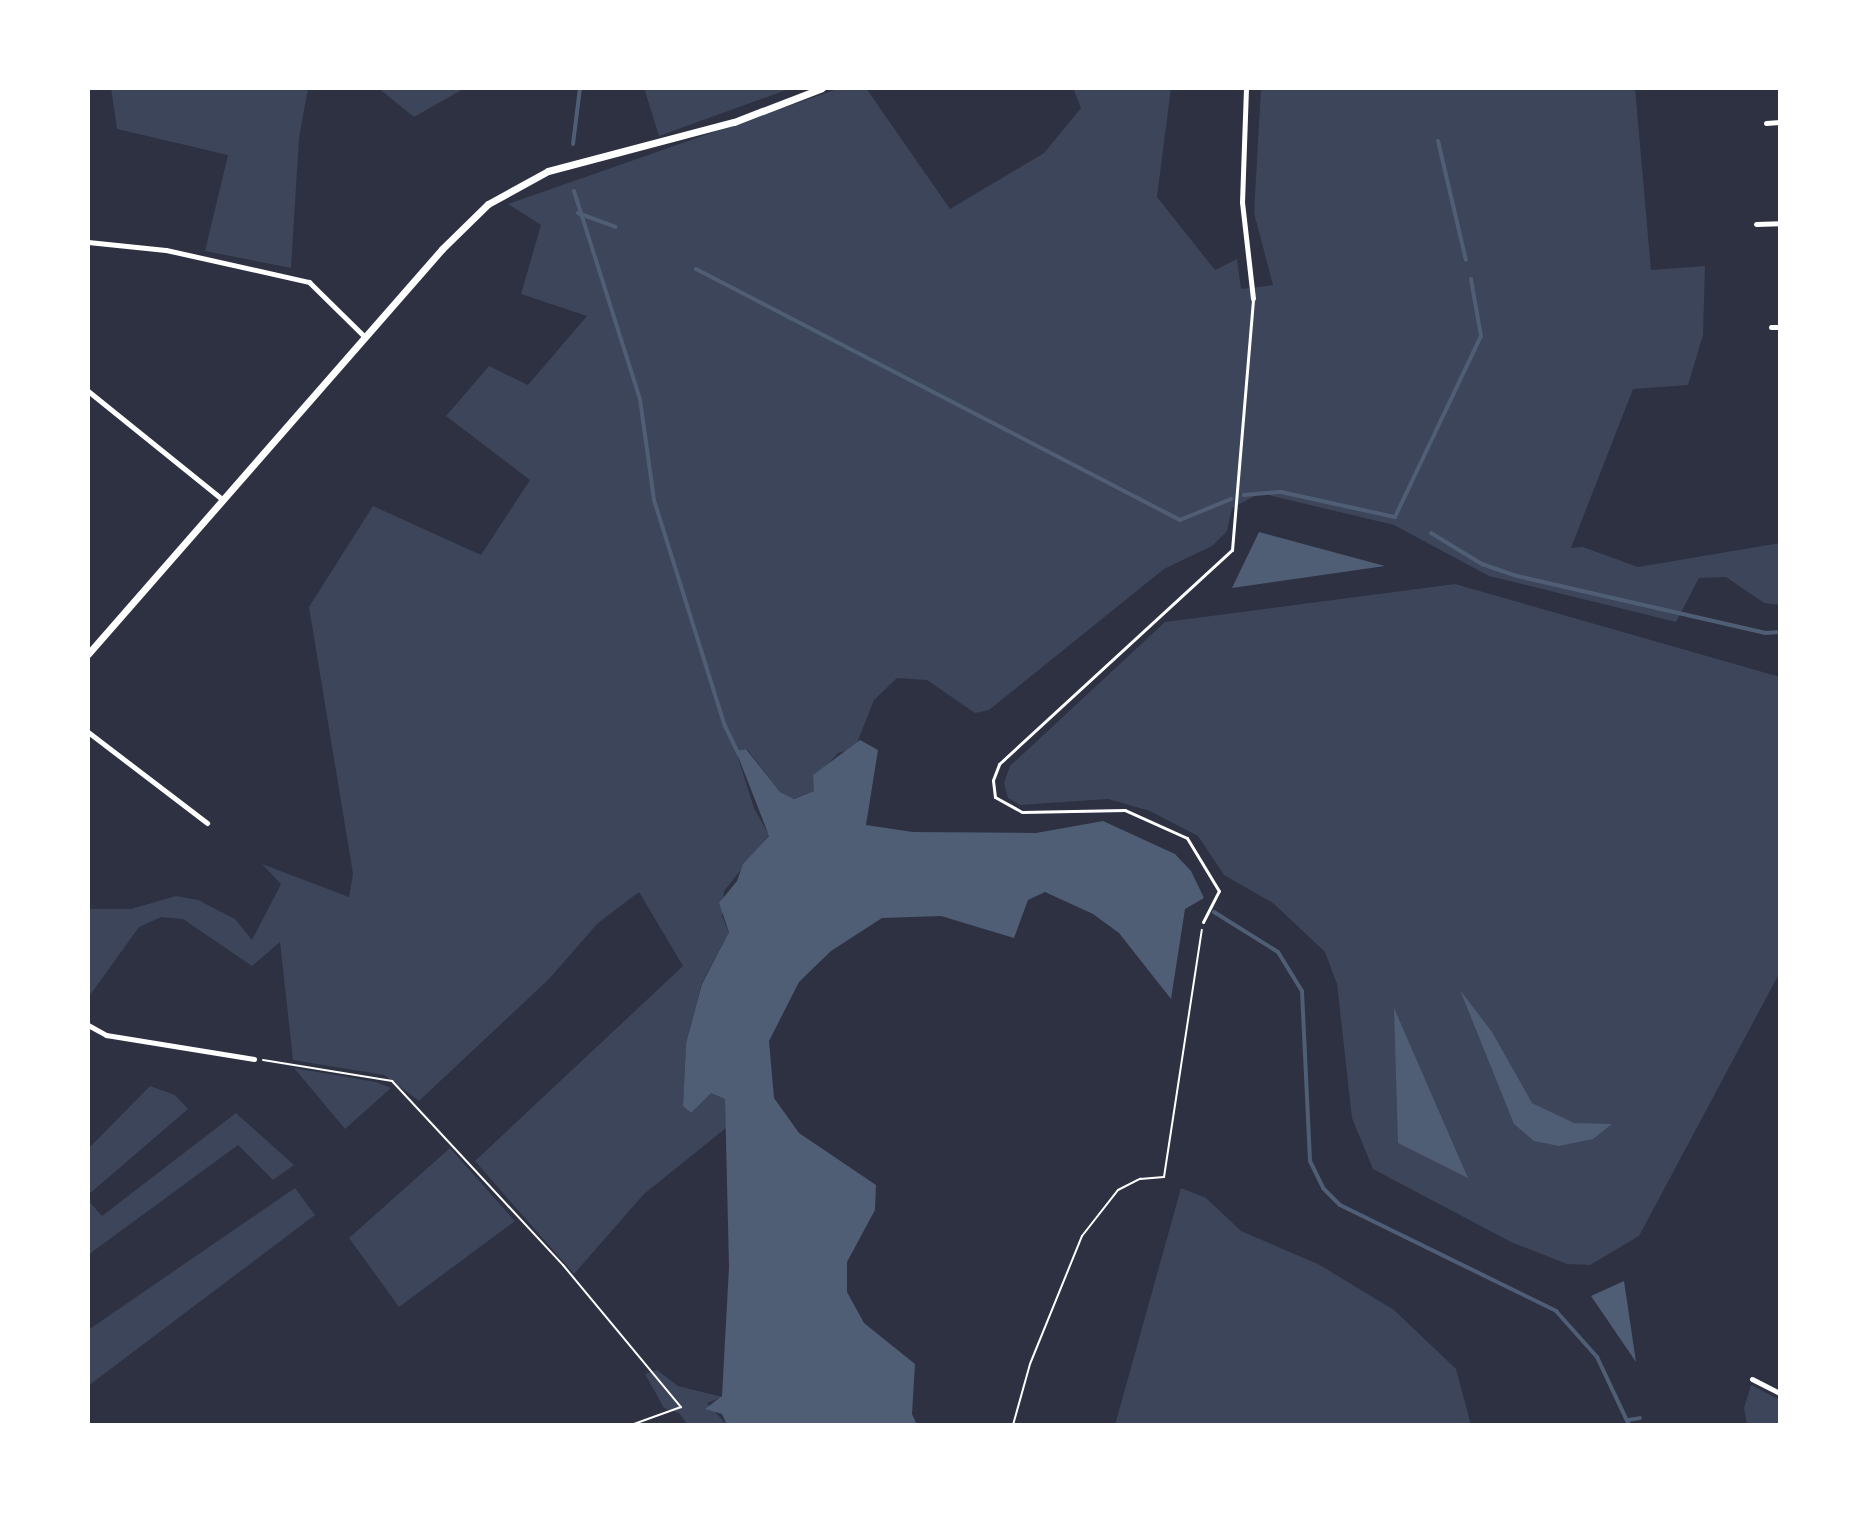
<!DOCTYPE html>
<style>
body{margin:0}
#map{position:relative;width:1868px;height:1513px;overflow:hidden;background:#2d3142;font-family:Raleway,sans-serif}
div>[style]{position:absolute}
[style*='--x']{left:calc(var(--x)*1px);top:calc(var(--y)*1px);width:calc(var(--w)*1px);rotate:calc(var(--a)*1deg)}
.green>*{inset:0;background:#3c4559}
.water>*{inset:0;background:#4f5d75}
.stream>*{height:4px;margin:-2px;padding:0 2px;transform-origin:2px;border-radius:2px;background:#4f5d75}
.path>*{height:2px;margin:-1px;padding:0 1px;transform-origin:1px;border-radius:1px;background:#fff}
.service>*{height:3px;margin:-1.5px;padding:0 1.5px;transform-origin:1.5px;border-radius:1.5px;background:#fff}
.minor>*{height:5px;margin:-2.5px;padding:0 2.5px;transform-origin:2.5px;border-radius:2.5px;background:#fff}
.tertiary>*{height:7px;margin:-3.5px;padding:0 3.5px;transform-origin:3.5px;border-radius:3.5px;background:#fff}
span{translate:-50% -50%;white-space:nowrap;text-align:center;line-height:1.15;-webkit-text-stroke:6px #fff;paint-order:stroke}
.frame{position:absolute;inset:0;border:90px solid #fff;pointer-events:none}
</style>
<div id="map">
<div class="green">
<div style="clip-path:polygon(111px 88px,308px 88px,299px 138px,291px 268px,205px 251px,228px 155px,117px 129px)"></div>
<div style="clip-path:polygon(378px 88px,465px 88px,414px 117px)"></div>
<div style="clip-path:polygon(644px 88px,792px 88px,659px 136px)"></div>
<div style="clip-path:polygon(840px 88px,866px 88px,950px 209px,1044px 153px,1081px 108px,1073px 88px,1171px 88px,1157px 197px,1215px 270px,1237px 259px,1241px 289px,1273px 285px,1254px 213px,1261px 88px,1635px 88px,1651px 270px,1705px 266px,1703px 335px,1688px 385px,1633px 389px,1571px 548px,1583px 547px,1638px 567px,1780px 543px,1780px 605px,1764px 603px,1726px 577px,1699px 578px,1676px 622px,1489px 576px,1394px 525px,1260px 493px,1232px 508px,1227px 531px,1212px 546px,1164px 569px,989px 710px,975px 713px,927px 680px,897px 678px,874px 700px,855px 748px,838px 753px,819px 774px,814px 791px,793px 799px,780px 792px,747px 749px,736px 751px,754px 808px,769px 835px,724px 891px,722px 916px,729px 932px,702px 983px,686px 1043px,683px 1106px,691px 1113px,710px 1092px,725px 1099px,726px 1128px,644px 1194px,574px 1274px,475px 1161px,683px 966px,639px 892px,598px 923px,549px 979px,419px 1101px,384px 1075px,293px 1060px,280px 942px,252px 966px,183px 919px,161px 917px,139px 927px,88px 998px,88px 909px,131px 909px,176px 896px,198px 900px,235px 919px,252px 940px,281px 884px,262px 864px,349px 897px,353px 874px,309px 607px,373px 506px,481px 555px,530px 480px,446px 416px,489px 366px,528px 385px,587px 316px,521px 294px,541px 225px,508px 204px)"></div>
<div style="clip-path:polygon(1455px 584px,1780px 677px,1780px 972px,1639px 1236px,1590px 1265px,1567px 1264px,1511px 1242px,1373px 1169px,1352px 1118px,1337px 984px,1325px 952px,1273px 903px,1224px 875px,1198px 836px,1150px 811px,1108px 799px,1020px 805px,1008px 798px,1004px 783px,1010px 766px,1165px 622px)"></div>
<div style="clip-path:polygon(294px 1068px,376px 1082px,391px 1088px,345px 1129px)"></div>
<div style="clip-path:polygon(150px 1086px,175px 1095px,188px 1109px,88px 1195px,88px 1149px)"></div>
<div style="clip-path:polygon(236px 1113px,294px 1165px,273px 1180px,238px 1145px,88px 1255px,88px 1200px,102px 1216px)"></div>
<div style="clip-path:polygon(450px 1148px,515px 1221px,399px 1307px,349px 1238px)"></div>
<div style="clip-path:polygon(295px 1188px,315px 1215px,88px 1386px,88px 1330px)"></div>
<div style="clip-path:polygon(1181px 1188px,1206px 1198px,1241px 1231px,1318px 1264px,1394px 1310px,1456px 1369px,1471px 1425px,1115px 1425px)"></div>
<div style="clip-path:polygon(657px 1370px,678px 1386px,722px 1397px,707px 1403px,727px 1425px,688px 1425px,679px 1413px,664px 1408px,645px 1374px)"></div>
<div style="clip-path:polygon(1751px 1385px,1780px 1400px,1780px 1425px,1747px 1425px,1744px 1408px)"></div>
</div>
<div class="water">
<div style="clip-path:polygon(1259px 532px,1385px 566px,1232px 588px)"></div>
<div style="clip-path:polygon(860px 740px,878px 750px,866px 825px,913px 832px,1036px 833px,1103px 821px,1175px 854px,1191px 871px,1204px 898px,1185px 909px,1171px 999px,1119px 933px,1093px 914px,1045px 892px,1028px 900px,1014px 938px,941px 916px,882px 918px,831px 951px,799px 982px,769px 1041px,774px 1098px,799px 1133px,876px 1185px,875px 1210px,847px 1262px,847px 1292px,864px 1323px,915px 1364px,912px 1414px,917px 1425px,727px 1425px,722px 1414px,705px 1409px,722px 1396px,729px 1267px,725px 1099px,711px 1093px,691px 1113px,683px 1106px,686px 1043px,702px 984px,729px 932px,719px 903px,737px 881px,743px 864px,769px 836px,736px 751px,746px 749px,780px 792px,794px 799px,814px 791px,813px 775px)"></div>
<div style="clip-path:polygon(1460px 990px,1492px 1032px,1532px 1103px,1574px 1123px,1612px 1124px,1593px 1139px,1559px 1146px,1534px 1141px,1514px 1124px)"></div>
<div style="clip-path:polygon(1394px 1008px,1468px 1178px,1398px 1143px)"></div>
<div style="clip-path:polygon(1624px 1281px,1636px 1362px,1591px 1296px)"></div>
</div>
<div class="stream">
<div style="--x:1438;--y:141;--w:122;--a:76.8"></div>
<div style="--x:573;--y:144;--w:56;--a:-82.9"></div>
<div style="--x:574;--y:191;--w:218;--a:72.4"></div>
<div style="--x:640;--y:399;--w:102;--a:82.1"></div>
<div style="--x:654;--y:500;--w:237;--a:72.6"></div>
<div style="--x:725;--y:726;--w:32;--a:64"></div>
<div style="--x:578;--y:213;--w:40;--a:20.2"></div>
<div style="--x:696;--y:269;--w:545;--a:27.41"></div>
<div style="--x:1180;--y:520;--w:55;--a:-22.4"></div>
<div style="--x:1244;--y:495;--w:37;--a:-5"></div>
<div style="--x:1281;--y:492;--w:117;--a:12.4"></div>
<div style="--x:1395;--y:517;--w:200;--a:-64.6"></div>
<div style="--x:1481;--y:336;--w:58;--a:-100"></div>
<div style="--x:1431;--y:533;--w:60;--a:31.3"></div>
<div style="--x:1482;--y:564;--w:37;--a:19"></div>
<div style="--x:1517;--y:576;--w:254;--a:12.9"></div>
<div style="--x:1765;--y:633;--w:15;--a:-4"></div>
<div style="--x:1214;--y:912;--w:75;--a:32"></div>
<div style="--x:1278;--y:952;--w:46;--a:58.4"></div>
<div style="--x:1302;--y:991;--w:170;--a:87.3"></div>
<div style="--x:1310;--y:1161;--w:30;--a:64"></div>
<div style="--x:1323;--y:1188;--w:24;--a:45"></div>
<div style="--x:1340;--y:1205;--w:241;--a:26.1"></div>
<div style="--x:1556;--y:1311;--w:62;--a:48.3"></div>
<div style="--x:1597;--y:1357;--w:75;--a:64.8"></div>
<div style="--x:1628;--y:1420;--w:12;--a:-9"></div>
</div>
<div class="path">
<div style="--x:263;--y:1060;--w:131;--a:9.2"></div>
<div style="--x:392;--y:1081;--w:251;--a:47.1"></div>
<div style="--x:563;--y:1265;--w:185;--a:50.3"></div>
<div style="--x:681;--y:1407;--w:53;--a:160.2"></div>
<div style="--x:1013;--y:1425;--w:63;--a:-74.4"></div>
<div style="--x:1030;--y:1364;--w:138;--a:-67.9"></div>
<div style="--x:1082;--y:1236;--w:58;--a:-52"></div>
<div style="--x:1118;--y:1190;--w:25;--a:-27"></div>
<div style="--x:1140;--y:1179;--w:24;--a:-5"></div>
<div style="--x:1164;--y:1177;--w:250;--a:-81.3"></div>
</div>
<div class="service">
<div style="--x:1203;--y:922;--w:35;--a:-63"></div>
<div style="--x:1219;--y:891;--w:62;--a:-121.1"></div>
<div style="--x:1187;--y:838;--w:68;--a:-155.7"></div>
<div style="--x:1125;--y:810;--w:103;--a:178.9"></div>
<div style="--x:1022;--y:812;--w:31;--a:-151"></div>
<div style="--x:995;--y:797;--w:17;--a:-97"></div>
<div style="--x:993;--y:780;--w:17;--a:-69"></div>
<div style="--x:999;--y:764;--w:316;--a:-42.6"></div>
<div style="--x:1232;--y:550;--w:253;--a:-85.2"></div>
</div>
<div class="minor">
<div style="--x:1246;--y:88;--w:114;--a:92"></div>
<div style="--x:1242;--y:202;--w:97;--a:83.5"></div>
<div style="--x:1766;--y:123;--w:14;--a:-4"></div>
<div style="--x:1756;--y:224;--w:24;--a:-2"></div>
<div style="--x:88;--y:242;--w:78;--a:5.9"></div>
<div style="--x:166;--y:250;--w:147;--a:12.6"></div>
<div style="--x:309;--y:282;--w:78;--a:44.5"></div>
<div style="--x:1771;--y:327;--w:9;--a:0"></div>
<div style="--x:88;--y:391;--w:172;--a:38.9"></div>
<div style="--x:88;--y:732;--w:150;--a:37.4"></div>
<div style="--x:88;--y:1025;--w:21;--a:29"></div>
<div style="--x:106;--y:1035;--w:150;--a:9.2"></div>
<div style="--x:1752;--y:1379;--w:31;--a:27"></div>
</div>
<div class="tertiary">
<div style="--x:88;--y:654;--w:538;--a:-48.84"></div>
<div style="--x:442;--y:249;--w:64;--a:-44.4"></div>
<div style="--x:488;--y:204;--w:68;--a:-28.8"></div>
<div style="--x:548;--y:171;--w:192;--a:-14.8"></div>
<div style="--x:734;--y:122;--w:94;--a:-21.1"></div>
</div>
<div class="frame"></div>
</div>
